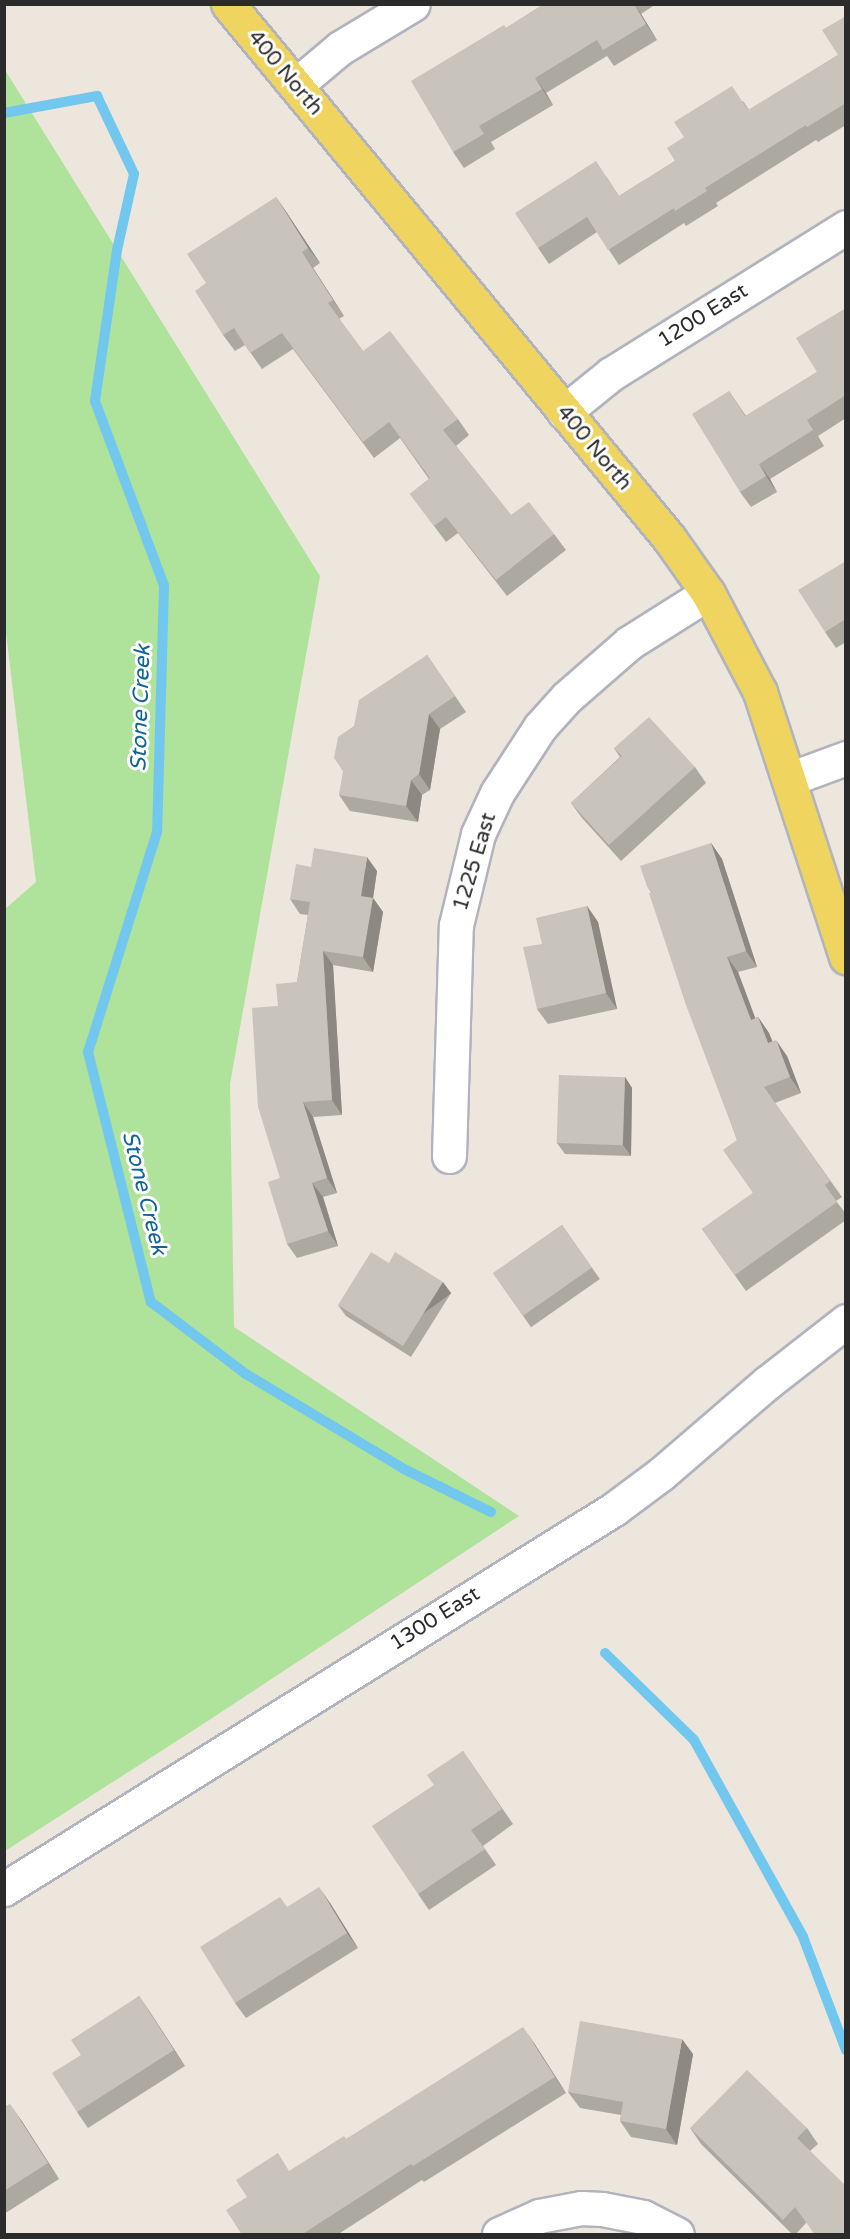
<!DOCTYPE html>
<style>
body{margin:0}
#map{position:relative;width:850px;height:2239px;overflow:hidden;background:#ece6dd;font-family:"Varela Round",sans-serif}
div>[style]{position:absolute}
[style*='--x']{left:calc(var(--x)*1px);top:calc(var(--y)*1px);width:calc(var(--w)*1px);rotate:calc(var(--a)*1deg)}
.green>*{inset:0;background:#afe29a}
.stream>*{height:10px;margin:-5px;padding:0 5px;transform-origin:5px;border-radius:5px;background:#71c7ed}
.roads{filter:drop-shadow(2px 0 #b1b3be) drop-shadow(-2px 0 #b1b3be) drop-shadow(0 2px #b1b3be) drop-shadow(0 -2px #b1b3be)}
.minor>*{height:33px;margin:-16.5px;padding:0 16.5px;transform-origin:16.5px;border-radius:16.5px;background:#fff}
.major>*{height:33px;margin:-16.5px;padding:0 16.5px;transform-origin:16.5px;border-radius:16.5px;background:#efd45f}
.wall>*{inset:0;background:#aca9a1;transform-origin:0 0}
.shaded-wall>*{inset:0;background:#8c8983;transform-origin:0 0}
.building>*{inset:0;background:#c8c4bb;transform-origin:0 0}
span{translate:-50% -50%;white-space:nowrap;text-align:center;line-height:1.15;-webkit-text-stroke:6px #fff;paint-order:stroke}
.street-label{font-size:21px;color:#2b2b2b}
.water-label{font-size:22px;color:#0f649a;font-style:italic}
.frame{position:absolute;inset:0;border:6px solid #2b2b2b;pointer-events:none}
</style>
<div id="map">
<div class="green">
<div style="clip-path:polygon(5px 70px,320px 576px,230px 1084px,234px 1327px,519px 1516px,197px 1728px,5px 1851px,4px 910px,36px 882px,4px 616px)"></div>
</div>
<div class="stream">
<div style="--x:4;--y:113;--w:95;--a:-10.4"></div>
<div style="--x:97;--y:96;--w:86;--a:64.6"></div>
<div style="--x:134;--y:174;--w:78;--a:102.6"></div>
<div style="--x:117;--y:250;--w:153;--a:98.3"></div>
<div style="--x:95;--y:401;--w:197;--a:69.5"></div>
<div style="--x:164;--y:586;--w:246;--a:91.6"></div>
<div style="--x:157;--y:832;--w:231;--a:107.4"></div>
<div style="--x:88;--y:1052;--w:258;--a:75.9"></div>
<div style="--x:151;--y:1302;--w:119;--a:37.2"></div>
<div style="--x:246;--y:1374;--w:184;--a:31"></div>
<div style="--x:404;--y:1469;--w:97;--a:26.3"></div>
<div style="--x:605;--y:1653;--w:124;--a:44.3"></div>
<div style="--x:694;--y:1740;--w:225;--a:61"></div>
<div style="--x:803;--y:1937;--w:121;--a:69.2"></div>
</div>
<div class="roads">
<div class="minor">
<div style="--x:296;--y:85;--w:57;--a:-40.1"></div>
<div style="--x:340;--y:48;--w:85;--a:-31.1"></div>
<div style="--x:564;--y:412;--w:60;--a:-39"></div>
<div style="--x:611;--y:374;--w:277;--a:-32"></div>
<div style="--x:789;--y:779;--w:61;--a:-20.2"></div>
<div style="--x:449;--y:1156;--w:231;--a:-88.3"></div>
<div style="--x:456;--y:925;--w:94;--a:-76.4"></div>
<div style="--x:478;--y:834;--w:45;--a:-65.1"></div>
<div style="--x:497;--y:793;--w:79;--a:-56.9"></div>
<div style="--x:540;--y:727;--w:39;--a:-48"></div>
<div style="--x:566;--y:698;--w:84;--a:-41.1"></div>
<div style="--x:629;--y:643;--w:93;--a:-32.3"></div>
<div style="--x:4;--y:1889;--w:719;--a:-31.92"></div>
<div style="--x:614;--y:1509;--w:59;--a:-36.7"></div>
<div style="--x:661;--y:1474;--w:141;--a:-40.7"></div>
<div style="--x:768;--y:1382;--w:99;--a:-38"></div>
<div style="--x:499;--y:2234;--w:44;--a:-24.2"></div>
<div style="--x:539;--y:2216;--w:43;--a:-10.8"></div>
<div style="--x:581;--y:2208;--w:21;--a:3"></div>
<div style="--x:602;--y:2209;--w:42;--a:11"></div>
<div style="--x:643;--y:2217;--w:38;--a:27"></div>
</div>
<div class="major">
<div style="--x:228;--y:4;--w:693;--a:50.45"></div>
<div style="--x:669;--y:538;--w:67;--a:54.7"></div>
<div style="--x:708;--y:593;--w:112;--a:62.3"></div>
<div style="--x:760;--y:692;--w:279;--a:72"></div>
</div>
</div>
<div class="wall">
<div style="clip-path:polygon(544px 4px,656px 4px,641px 14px,657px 40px,614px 66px,607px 56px,546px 93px,553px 105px,491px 142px,495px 149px,464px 168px,453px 152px,506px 28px)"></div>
<div style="clip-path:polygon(846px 16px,846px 125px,818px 142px,816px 140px,716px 203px,718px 206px,686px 226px,684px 223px,619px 265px,597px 232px,549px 264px,538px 248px,606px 176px,619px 196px,675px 161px,743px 101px,749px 110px,838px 55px)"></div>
<div style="clip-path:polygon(276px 197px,320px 263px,313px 268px,344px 316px,339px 319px,363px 351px,458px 419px,469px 435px,456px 446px,511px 515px,554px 534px,566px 550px,507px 596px,458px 533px,446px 542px,410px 494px,429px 479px,400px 438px,374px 458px,293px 349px,262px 369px,245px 345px,235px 351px,223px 335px,206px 283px)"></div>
<div style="clip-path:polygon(846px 308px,846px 418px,818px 436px,824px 446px,770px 479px,777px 492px,751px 507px,740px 492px,729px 391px,746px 416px,817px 372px)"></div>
<div style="clip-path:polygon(846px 561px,846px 642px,836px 648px,825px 632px)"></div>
<div style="clip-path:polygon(427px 655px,466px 712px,440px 729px,430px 790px,422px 795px,418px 822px,350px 811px,339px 795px,354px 726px)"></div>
<div style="clip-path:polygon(614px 748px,695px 767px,706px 783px,621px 861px,582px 818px,571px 803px,620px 757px)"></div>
<div style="clip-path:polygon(711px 843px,722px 859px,757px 967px,738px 972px,755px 1018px,758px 1017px,769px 1033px,773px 1042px,787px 1056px,801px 1093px,775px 1103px,842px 1197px,836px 1201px,846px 1214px,846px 1220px,746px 1291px,702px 1229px,753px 1193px,737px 1140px,651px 892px,647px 886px)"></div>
<div style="clip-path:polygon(311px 867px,377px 871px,373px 898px,383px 912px,373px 972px,333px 965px,342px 1115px,313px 1117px,337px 1193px,323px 1197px,338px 1246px,297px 1258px,287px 1244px,280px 1178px,278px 1006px,297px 982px,308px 915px,300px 914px,290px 899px)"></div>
<div style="clip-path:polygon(587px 906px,598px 922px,617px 1009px,548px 1024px,537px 1009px,542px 944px)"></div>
<div style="clip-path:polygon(625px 1077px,632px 1088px,631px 1156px,565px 1154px,557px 1143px)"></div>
<div style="left:562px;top:1225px;width:66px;height:84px;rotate:55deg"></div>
<div style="clip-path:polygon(389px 1263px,451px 1293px,411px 1357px,346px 1316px,338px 1305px)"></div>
<div style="clip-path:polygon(463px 1751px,513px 1824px,483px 1846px,496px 1865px,429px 1910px,418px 1894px,434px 1785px)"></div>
<div style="clip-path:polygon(330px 1903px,358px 1948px,246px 2018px,235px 2003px)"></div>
<div style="clip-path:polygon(139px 1996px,185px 2066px,88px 2128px,77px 2112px,81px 2055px)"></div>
<div style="clip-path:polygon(534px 2043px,566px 2093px,424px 2182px,422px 2180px,337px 2235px,242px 2235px,346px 2139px)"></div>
<div style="clip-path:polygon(693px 2054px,677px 2145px,631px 2137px,620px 2121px,621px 2115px,580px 2108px,568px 2092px)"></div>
<div style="clip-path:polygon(4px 2107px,21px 2120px,59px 2179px,4px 2214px)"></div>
<div style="clip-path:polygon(690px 2128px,807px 2128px,818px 2144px,810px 2151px,806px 2223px,795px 2235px,793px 2235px,701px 2144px)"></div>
</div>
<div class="shaded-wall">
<div style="clip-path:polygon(634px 4px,641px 14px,657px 40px,646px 24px)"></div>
<div style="clip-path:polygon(535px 78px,546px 93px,553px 105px,542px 89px)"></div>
<div style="clip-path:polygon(276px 197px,287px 213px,320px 263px,308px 248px)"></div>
<div style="clip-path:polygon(302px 252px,313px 268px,344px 316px,333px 300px)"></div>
<div style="clip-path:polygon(759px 464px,770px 479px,777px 492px,766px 476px)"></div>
<div style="clip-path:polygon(429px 714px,440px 729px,430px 790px,419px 774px)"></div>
<div style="clip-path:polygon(411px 780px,422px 795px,418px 822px,406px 806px)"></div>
<div style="clip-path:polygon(711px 843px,722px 859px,757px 967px,746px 951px)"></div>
<div style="clip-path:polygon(367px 857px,377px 871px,373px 898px,383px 912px,373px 972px,363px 957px,361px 896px)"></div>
<div style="clip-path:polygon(587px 906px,598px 922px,617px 1009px,606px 993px)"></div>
<div style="clip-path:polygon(323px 951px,333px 965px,342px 1115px,332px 1100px)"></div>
<div style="clip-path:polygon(727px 957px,738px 972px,762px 1036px,751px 1020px)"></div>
<div style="clip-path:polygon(758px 1017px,769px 1033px,779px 1059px,768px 1043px)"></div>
<div style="clip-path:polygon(776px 1040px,787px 1056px,801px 1093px,790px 1077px)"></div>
<div style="clip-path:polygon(625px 1077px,632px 1088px,631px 1156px,623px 1145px)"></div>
<div style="clip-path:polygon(303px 1102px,313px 1117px,337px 1193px,327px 1178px)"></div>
<div style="clip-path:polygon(312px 1183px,323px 1197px,338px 1246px,328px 1231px)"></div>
<div style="left:443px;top:1282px;width:14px;height:75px;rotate:54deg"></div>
<div style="clip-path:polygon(319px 1887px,330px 1903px,358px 1948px,347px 1933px)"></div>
<div style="clip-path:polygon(139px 1996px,150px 2012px,185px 2066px,174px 2050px)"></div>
<div style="clip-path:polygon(523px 2027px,534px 2043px,566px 2093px,555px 2077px)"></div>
<div style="clip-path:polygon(682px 2039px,693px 2054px,677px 2145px,666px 2129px)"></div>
<div style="clip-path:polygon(10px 2104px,21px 2120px,59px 2179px,48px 2163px)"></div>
</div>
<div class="building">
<div style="clip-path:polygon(544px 4px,634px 4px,646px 24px,603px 50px,597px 40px,535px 78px,542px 89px,479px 126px,484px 134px,453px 152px,411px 81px,504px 25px,506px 28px)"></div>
<div style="clip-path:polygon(846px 16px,846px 103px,807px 127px,806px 125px,705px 188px,707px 191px,675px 211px,674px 208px,608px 250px,587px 217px,538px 248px,515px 213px,596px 161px,619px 196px,675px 161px,667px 148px,684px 137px,674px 122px,732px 86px,748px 110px,838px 55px,822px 30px)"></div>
<div style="clip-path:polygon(276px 197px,308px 248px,302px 252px,333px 300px,328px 303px,363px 351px,390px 331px,458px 419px,443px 430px,511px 515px,529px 502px,554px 534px,496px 580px,446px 517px,434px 526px,410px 494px,430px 478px,389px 422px,363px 442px,282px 333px,250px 353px,234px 328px,223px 335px,195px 291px,206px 283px,187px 254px)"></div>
<div style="clip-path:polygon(846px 308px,846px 395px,807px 420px,813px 430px,759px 464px,766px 476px,740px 492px,692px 414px,729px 391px,745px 416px,817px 372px,796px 338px)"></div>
<div style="clip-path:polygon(846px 561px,846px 619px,825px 632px,798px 590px)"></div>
<div style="clip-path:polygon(427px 655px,455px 696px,429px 714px,419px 774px,411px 780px,406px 806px,339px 795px,343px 771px,334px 758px,338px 737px,354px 726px,359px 700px)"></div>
<div style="clip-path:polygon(649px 717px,695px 767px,609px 845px,571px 803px,622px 756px,614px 748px)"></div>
<div style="clip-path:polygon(711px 843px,746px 951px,727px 957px,751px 1020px,758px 1017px,768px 1043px,776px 1040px,790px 1077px,764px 1087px,830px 1181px,825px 1185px,837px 1202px,735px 1275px,702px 1229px,753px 1193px,723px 1150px,737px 1140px,686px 1005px,649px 893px,652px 892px,647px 886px,640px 866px)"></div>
<div style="clip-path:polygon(314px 848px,367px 857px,361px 896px,373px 898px,363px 957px,323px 951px,332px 1100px,303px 1102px,327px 1178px,312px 1183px,328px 1231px,287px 1244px,268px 1182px,280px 1178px,258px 1107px,252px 1008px,278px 1006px,276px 984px,297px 982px,310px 902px,290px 899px,296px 864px,311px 867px)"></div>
<div style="clip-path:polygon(587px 906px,606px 993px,537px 1009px,523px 947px,542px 944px,536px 918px)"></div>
<div style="left:559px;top:1075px;width:66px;height:68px;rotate:2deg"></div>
<div style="left:562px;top:1225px;width:52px;height:84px;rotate:55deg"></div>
<div style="clip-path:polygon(371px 1252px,389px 1263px,395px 1252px,443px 1282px,403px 1346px,338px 1305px)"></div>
<div style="clip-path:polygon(463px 1751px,502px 1809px,471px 1830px,485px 1849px,418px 1894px,372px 1826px,434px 1785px,427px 1775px)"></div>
<div style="clip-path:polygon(319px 1887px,347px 1933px,235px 2003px,200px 1947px,280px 1897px,287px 1907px)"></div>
<div style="clip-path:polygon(139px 1996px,174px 2050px,77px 2112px,52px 2073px,81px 2055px,71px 2040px)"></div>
<div style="clip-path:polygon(580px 2021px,682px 2039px,666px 2129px,620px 2121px,623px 2102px,568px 2092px)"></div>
<div style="clip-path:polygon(523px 2027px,555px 2077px,413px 2166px,411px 2164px,301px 2235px,242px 2235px,226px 2210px,247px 2197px,236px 2180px,278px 2153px,289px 2171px,344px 2136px,346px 2139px)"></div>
<div style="clip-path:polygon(747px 2070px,807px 2128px,797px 2138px,846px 2186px,846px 2235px,815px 2235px,795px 2207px,783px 2220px,690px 2128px)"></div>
<div style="clip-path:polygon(10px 2104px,48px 2163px,4px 2191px,4px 2107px)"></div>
</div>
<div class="street-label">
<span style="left:285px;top:73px;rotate:50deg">400 North</span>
<span style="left:703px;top:316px;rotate:-32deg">1200 East</span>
<span style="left:594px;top:448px;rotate:50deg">400 North</span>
<span style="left:475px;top:862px;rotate:-73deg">1225 East</span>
<span style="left:435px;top:1619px;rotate:-32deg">1300 East</span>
</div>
<div class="water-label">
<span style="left:141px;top:708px;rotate:-88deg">Stone Creek</span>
<span style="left:144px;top:1193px;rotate:76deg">Stone Creek</span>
</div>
<div class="frame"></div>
</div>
